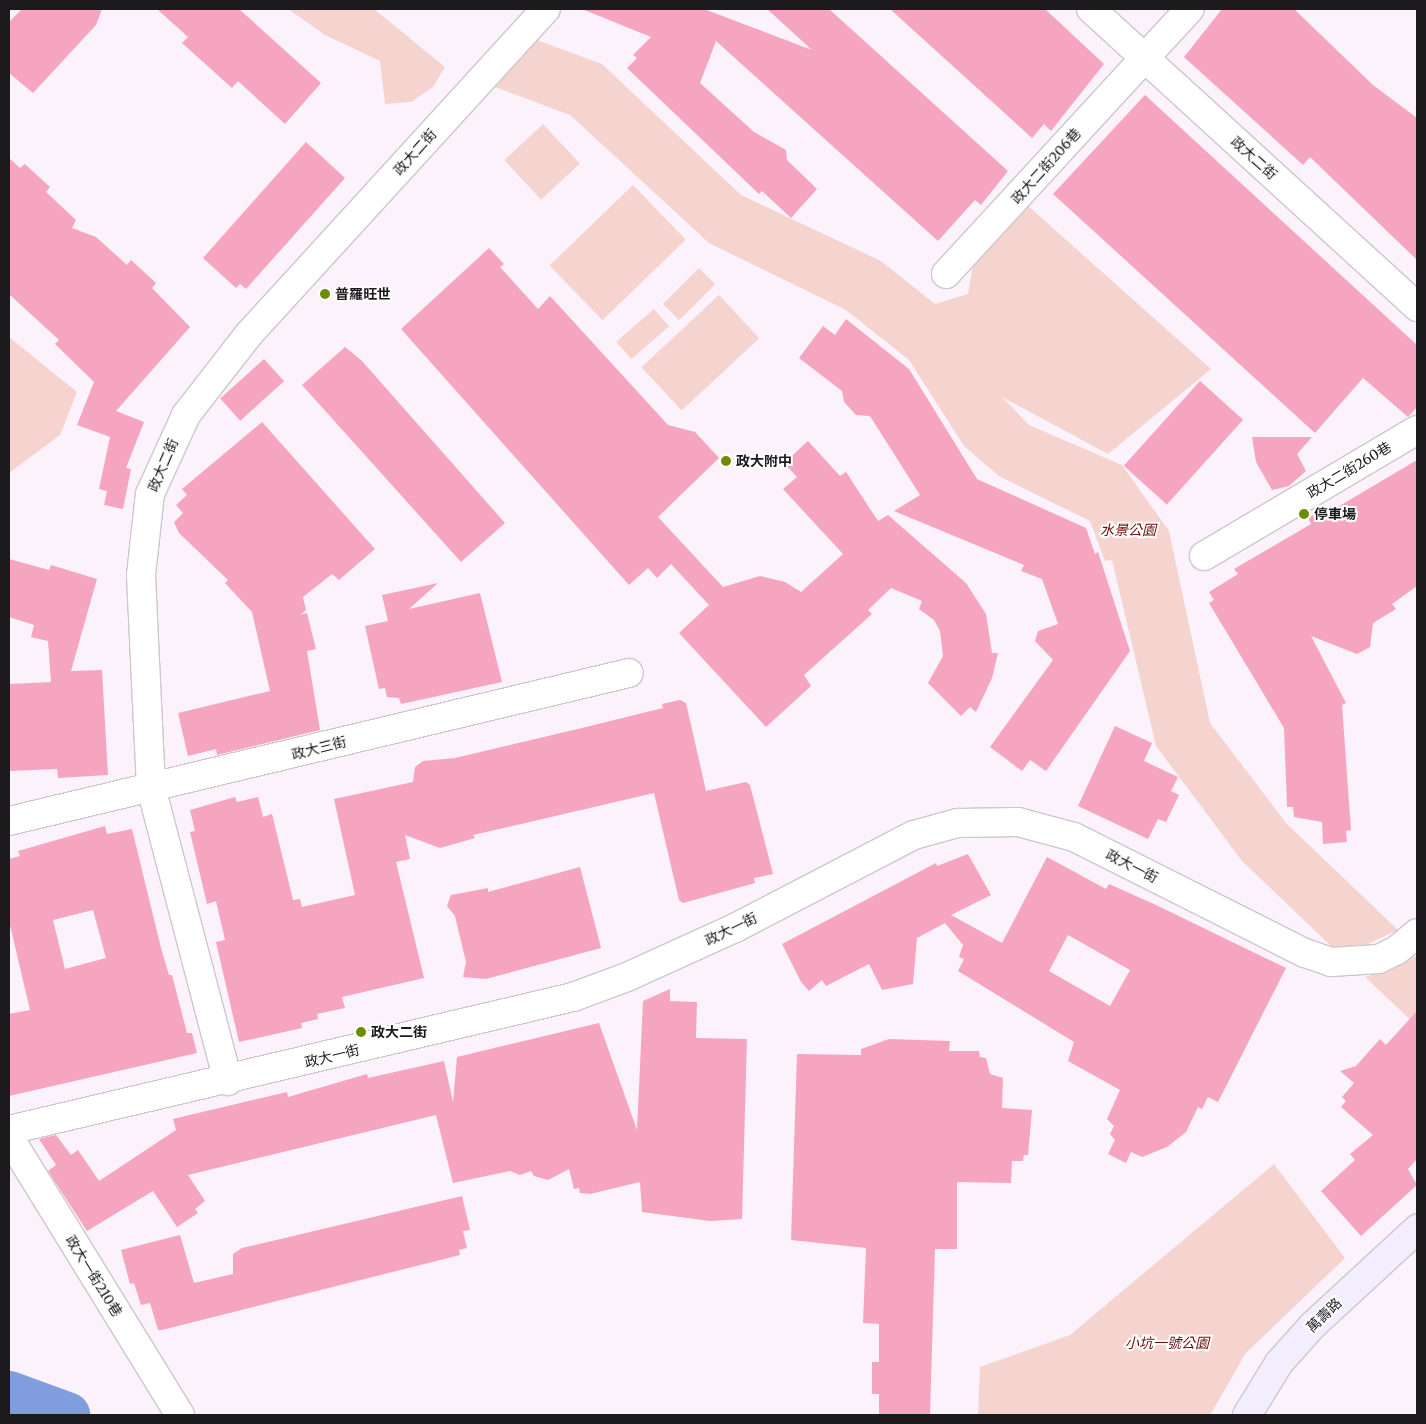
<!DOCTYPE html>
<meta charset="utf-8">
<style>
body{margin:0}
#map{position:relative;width:1426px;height:1424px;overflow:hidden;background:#fcf2fb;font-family:Merriweather,"Noto Sans TC",serif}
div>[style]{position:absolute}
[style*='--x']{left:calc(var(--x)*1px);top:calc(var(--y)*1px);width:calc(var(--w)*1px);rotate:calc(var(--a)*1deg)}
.green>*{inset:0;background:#f5d4cf;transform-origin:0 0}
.river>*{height:46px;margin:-23px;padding:0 23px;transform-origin:23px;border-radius:23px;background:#809edd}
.building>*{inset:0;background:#f5a5bf;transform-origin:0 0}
.roads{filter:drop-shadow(1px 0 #cfc6ce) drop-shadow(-1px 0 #cfc6ce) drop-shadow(0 1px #cfc6ce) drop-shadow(0 -1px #cfc6ce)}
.street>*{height:28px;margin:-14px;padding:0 14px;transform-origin:14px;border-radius:14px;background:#fff}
.secondary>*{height:28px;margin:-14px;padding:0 14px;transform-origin:14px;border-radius:14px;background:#f2eefd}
.dots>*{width:14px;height:14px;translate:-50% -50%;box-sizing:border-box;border:2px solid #fff;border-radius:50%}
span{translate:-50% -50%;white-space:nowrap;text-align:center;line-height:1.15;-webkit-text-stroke:4px #fff;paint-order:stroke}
.street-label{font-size:14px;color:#1d1a1d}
.poi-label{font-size:14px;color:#1d1a1d;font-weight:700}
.left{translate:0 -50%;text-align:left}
.park-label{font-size:14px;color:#6c0c06;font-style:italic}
.frame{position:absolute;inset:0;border:10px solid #1d1a1d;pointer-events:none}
</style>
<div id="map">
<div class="green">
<div style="clip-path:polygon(288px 9px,374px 9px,445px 67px,433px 87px,411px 102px,385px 104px,380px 61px,325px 35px)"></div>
<div style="clip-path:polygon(537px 40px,602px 64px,741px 195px,881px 261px,935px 304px,968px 294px,973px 264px,1027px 205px,1211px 369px,1108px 454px,1002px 397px,1029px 425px,1122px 465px,1169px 531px,1210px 723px,1286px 823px,1398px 930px,1361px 947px,1331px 946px,1242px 861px,1156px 746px,1112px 560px,1105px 561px,1090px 521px,999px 476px,964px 446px,909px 360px,846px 310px,709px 243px,570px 115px,495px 87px)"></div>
<div style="left:543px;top:124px;width:54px;height:53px;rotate:47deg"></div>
<div style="left:633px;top:185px;width:76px;height:116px;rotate:46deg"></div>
<div style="left:699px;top:268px;width:23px;height:51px;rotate:45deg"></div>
<div style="left:719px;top:295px;width:59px;height:106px;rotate:47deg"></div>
<div style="left:654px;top:309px;width:23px;height:50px;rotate:49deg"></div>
<div style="clip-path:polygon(9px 337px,77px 392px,60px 435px,9px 473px)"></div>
<div style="clip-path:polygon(1417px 955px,1417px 1026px,1365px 977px,1393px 969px)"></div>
<div style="clip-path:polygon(1274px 1164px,1345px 1258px,1246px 1353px,1210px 1415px,978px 1415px,980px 1367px,1070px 1335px)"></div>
</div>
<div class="river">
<div style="--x:9;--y:1394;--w:62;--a:19.9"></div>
</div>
<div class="building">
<div style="clip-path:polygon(22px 9px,102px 9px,96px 25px,33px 93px,9px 73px,9px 22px)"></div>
<div style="clip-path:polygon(157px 9px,239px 9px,321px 83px,285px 124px,238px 81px,232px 88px,182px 43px,188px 37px)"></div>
<div style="clip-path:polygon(582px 9px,704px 9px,812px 50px,767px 9px,829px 9px,1008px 171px,981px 205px,975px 200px,938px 241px,716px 41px,700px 83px,754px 132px,786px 150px,787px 160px,817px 189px,791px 218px,762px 191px,759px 194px,627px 68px,637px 58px,633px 55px,651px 37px)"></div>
<div style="clip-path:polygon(890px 9px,1045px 9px,1104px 64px,1051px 131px,1044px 124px,1032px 138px)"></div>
<div style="clip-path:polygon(1222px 9px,1294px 9px,1373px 85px,1417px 118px,1417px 260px,1310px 157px,1303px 165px,1184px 57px)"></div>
<div style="clip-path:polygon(1145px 95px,1417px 345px,1417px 407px,1408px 417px,1363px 378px,1315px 433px,1053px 194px)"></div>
<div style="clip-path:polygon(306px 142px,345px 178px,246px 289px,240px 284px,236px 288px,203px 258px)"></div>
<div style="clip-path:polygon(9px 158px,20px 168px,25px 164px,50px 187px,46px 192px,76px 220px,72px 228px,96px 237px,127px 265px,131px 260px,156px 283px,152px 288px,190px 327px,116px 411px,144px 422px,126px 468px,131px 469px,123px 509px,104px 505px,107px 491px,99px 489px,110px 437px,77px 425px,94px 382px,55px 344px,59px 340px,9px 294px)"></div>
<div style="clip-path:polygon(489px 248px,504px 264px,500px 267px,538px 309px,550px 296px,668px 425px,695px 432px,719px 458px,658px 517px,723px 587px,760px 576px,785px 582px,801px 592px,843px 554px,783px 489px,797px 477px,784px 463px,808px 441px,840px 476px,846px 472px,878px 521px,888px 515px,966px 583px,986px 614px,992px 653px,998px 653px,992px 678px,976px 712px,970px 707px,961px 716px,928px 683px,943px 656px,940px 631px,934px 620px,919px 609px,922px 601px,891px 588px,868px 610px,872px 614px,804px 675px,811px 686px,766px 727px,679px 633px,709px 605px,671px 564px,657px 578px,648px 568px,629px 585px,401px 329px)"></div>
<div style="clip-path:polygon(846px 319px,909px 369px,977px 479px,1086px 528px,1095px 554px,1098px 552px,1130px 651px,1046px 771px,1030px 760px,1022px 771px,990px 747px,1053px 660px,1035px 641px,1038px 631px,1058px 624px,1042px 579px,1021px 571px,1024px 565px,894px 511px,920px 495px,870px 416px,856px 415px,844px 402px,842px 391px,799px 358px,823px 326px,835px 335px)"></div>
<div style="clip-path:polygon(345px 347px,362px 361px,505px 523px,461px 562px,302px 385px)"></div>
<div style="left:264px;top:359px;width:30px;height:59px;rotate:48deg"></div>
<div style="left:1200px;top:381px;width:58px;height:114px;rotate:42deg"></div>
<div style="clip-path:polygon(262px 422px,375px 549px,339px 580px,332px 574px,303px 597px,306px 610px,300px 615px,307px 613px,316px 649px,307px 651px,320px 730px,217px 755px,216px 749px,188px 756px,178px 713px,270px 691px,252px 612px,225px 583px,228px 580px,179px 533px,174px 522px,183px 513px,176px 505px,187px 495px,182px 489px)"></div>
<div style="clip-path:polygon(1252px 437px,1312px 437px,1297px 454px,1306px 471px,1289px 486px,1272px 490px,1256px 462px)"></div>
<div style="clip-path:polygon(1417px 460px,1417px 586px,1392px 604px,1396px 609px,1373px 623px,1370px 647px,1357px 654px,1311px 636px,1346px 703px,1342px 705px,1351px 830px,1346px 831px,1347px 842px,1323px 844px,1322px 822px,1294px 817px,1293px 807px,1287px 807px,1284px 728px,1209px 603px,1214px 600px,1209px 592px,1238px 574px,1234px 569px,1311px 524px,1308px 518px,1328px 506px,1331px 511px)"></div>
<div style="clip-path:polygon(9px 559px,49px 570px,51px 565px,97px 579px,71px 671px,102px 670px,108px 775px,58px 778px,57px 769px,9px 771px,9px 684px,51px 682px,48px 641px,31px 637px,34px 625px,9px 617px)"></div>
<div style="clip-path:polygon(438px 583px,409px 609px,480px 593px,502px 682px,401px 704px,399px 698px,387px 697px,385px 688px,379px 689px,365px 626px,388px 621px,382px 595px)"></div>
<div style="clip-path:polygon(680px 700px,686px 703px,706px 791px,746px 782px,750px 785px,773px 874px,754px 878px,755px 883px,683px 903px,679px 900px,654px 793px,473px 835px,475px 838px,440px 848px,405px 835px,410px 859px,396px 862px,424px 978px,342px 997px,345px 1008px,317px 1014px,318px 1019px,301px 1023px,302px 1028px,239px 1042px,216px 942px,225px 940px,216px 901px,207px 904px,190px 832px,195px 831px,190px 810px,235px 797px,237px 802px,258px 797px,263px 817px,272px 814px,293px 900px,300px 899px,302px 907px,355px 895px,334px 799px,413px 782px,415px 767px,423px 761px,455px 758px,586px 727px,663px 708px,662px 704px)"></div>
<div style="clip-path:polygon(1115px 726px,1152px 743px,1144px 761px,1178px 777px,1171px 791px,1179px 795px,1166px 822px,1158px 819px,1148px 839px,1078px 806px)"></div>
<div style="clip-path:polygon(evenodd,105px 826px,107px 834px,132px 829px,161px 948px,169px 975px,172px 975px,187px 1033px,192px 1033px,197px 1053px,9px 1096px,9px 1014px,30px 1010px,9px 921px,9px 859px,20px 856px,18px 851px,105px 826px,93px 910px,106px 958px,65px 969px,53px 920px,93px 910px)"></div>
<div style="clip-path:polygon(evenodd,968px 854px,991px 895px,951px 915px,1002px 943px,1047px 857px,1106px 889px,1109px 884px,1156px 905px,1286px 968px,1218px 1102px,1208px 1097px,1202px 1109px,1198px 1107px,1186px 1132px,1167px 1147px,1142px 1157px,1131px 1152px,1126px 1163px,1108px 1154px,1115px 1140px,1110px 1134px,1114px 1126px,1107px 1119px,1120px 1090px,1068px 1061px,1074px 1042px,958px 971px,964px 959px,959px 957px,963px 945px,945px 923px,917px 938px,913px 984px,882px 990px,869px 964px,826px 986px,822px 980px,809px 991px,801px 982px,782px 944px,936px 863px,937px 866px,968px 854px,1068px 935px,1130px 970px,1110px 1006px,1049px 971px,1068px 935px)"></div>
<div style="clip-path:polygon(580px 867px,601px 948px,486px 979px,463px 977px,466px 962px,455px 916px,447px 906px,451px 895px,488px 888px,488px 892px)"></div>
<div style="clip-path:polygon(670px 989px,670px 1001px,697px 1002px,696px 1038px,747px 1039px,742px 1219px,710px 1221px,642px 1212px,640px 1182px,590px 1194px,580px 1193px,579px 1188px,574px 1189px,569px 1169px,548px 1180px,534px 1176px,531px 1171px,520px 1175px,510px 1171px,453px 1183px,436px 1115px,188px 1175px,205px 1201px,195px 1209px,198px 1213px,177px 1227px,153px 1191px,87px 1231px,48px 1171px,56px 1165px,39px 1139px,56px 1135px,71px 1155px,78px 1150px,99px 1181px,176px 1130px,173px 1119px,287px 1092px,288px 1097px,367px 1074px,368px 1078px,444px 1061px,453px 1102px,457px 1057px,599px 1023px,637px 1130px,643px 1001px)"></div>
<div style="clip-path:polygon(1417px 1011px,1417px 1159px,1408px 1169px,1417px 1185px,1361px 1236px,1321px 1191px,1355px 1160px,1350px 1154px,1373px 1135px,1341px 1107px,1346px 1101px,1342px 1097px,1354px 1083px,1340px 1071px,1356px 1066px,1380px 1039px,1386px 1045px)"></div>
<div style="clip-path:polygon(889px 1039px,950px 1041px,949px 1051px,979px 1051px,980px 1057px,986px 1058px,990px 1074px,1003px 1078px,1002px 1108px,1032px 1110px,1028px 1155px,1024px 1155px,1023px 1161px,1012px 1161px,1011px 1183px,957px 1182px,957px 1249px,935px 1249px,930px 1415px,879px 1415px,879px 1394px,872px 1394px,872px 1362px,879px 1362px,879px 1324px,863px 1323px,866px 1248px,791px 1240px,797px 1054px,861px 1055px,861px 1049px)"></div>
<div style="clip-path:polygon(462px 1196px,470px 1230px,463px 1231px,467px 1248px,459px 1250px,460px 1255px,162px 1330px,158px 1330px,150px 1303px,141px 1305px,134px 1283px,130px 1284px,121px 1250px,180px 1235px,194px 1283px,233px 1274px,233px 1254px,242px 1248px)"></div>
</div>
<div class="roads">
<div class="street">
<div style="--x:1091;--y:9;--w:442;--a:42.4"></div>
<div style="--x:946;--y:274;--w:360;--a:-47.4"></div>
<div style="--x:1204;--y:556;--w:247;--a:-30.6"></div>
<div style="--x:9;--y:821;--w:637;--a:-13.43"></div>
<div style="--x:228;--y:1081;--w:303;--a:-104.7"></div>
<div style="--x:151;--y:788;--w:213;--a:-92.7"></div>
<div style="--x:141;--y:575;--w:81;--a:-83.7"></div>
<div style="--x:150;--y:494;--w:87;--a:-65.5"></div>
<div style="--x:186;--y:415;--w:103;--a:-52.1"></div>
<div style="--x:249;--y:334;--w:440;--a:-47.6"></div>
<div style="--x:9;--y:1130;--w:579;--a:-13.27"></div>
<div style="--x:573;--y:997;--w:58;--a:-20.3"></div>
<div style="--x:627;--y:977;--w:119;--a:-24.4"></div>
<div style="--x:735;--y:928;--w:202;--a:-27.5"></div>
<div style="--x:914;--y:835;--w:46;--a:-15.3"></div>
<div style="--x:958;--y:823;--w:60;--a:-1"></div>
<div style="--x:1018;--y:822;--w:58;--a:15"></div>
<div style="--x:1074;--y:837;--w:258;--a:26.7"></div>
<div style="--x:1305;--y:953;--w:28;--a:19"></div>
<div style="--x:1331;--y:962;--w:48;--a:-3.6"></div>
<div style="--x:1379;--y:959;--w:20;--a:-27"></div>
<div style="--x:1397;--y:950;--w:26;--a:-40"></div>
<div style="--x:9;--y:1137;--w:326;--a:58.4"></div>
</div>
<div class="secondary">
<div style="--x:1247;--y:1415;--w:61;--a:-58.4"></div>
<div style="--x:1279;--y:1363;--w:51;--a:-48.2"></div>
<div style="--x:1313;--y:1325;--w:142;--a:-42.7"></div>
</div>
</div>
<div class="dots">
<div style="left:325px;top:294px;background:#6e8b04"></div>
<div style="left:726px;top:461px;background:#6e8b04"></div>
<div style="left:1304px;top:514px;background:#6e8b04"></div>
<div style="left:361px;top:1032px;background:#6e8b04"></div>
</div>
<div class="street-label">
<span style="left:415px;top:152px;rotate:-48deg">政大二街</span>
<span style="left:1254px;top:158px;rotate:42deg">政大二街</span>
<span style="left:1046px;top:166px;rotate:-48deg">政大二街206巷</span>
<span style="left:163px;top:465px;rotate:-67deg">政大二街</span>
<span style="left:1349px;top:470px;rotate:-31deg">政大二街260巷</span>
<span style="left:319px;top:748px;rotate:-14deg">政大三街</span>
<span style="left:1132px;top:866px;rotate:27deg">政大一街</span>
<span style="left:731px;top:929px;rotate:-26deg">政大一街</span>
<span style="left:332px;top:1056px;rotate:-14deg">政大一街</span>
<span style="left:94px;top:1276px;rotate:58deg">政大一街210巷</span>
<span style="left:1324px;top:1315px;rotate:-44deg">萬壽路</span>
</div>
<div class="poi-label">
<span class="left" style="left:335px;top:294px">普羅旺世</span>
<span class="left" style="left:736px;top:461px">政大附中</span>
<span class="left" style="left:1314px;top:514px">停車場</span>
<span class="left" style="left:371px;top:1032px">政大二街</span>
</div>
<div class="park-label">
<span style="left:1128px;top:530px">水景公園</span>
<span style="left:1167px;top:1343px">小坑一號公園</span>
</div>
<div class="frame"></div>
</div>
